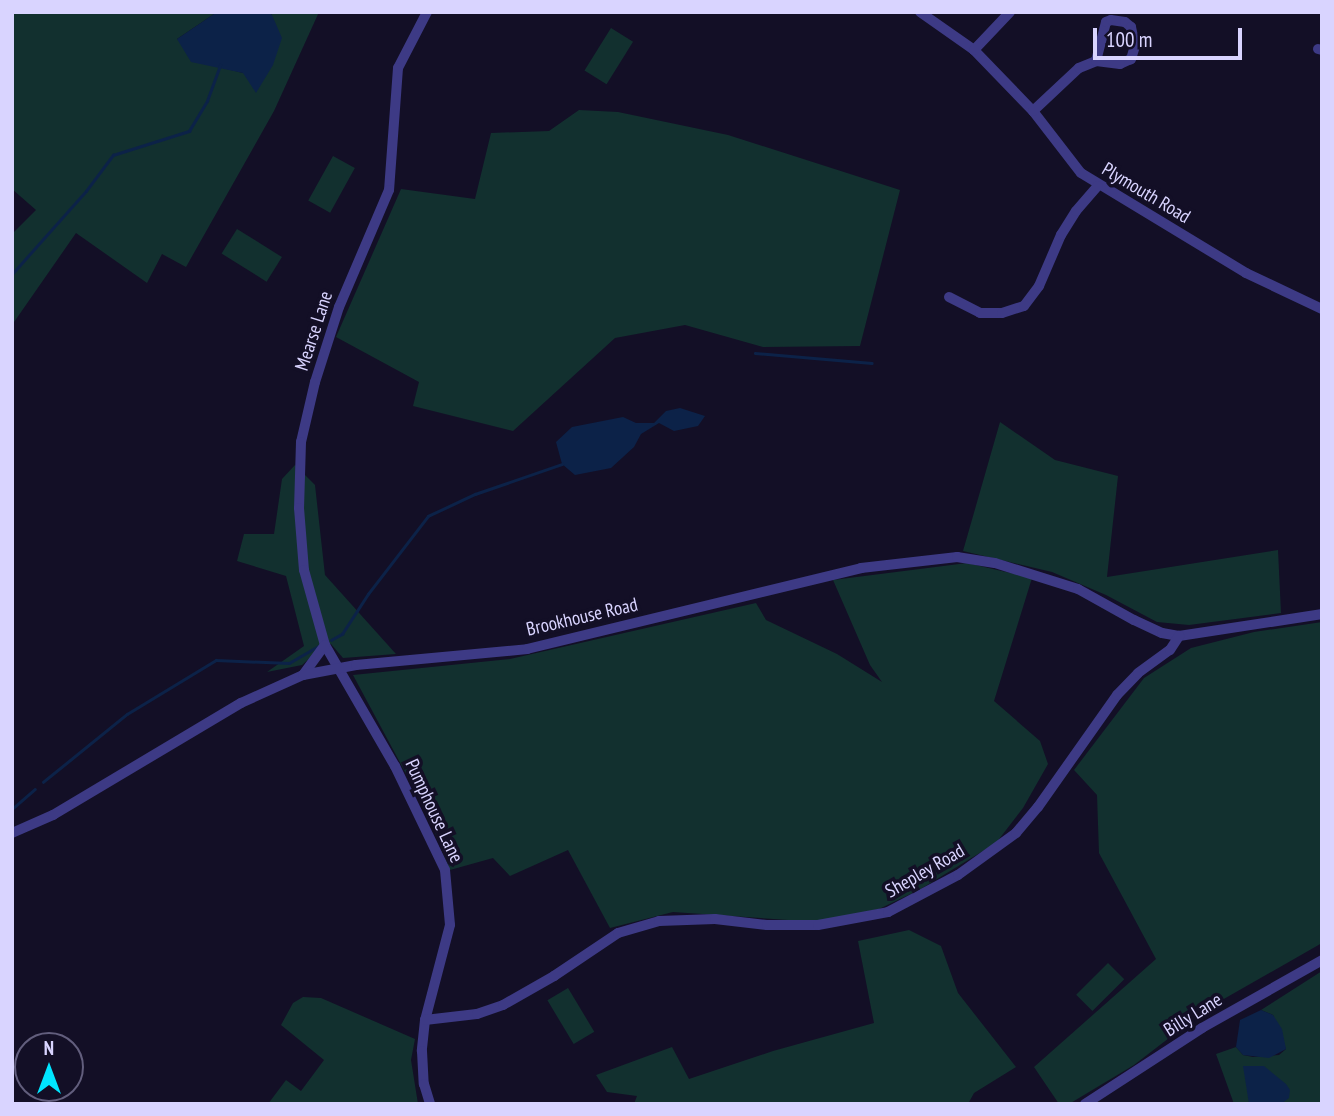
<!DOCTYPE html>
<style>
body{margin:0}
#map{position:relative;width:1334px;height:1116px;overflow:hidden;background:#130f26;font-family:"PT Sans Narrow",sans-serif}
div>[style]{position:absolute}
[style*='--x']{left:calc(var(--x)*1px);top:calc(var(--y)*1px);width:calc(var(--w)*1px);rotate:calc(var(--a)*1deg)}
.green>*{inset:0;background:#12302f;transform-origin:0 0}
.water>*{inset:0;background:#0c2248}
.stream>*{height:2.5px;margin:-1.25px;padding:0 1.25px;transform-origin:1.25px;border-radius:1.25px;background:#0c2248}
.minor>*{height:10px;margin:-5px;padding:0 5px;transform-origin:5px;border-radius:5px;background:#3d3a85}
span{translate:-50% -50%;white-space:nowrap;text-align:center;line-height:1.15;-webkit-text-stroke:7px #130f26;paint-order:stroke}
.street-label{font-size:19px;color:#d9d4ff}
.frame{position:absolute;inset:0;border:14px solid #d9d4ff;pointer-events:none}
.north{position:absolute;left:14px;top:1032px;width:70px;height:70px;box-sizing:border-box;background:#130f26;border:2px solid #625e7d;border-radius:50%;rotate:0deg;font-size:19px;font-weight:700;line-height:28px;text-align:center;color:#d9d4ff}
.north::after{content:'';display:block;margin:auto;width:24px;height:32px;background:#00e5ff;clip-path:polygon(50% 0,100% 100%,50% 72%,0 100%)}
.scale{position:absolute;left:1093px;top:28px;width:149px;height:32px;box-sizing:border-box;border:4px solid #d9d4ff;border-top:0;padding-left:9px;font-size:21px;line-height:24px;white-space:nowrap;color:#d9d4ff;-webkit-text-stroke:5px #130f26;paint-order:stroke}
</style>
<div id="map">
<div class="green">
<div style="clip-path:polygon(12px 12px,217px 12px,177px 39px,219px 67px,243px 73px,272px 15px,269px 12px,319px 12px,274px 111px,186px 267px,162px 254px,147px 283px,76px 233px,12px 325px,12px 234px,36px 210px,12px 189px)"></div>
<div style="left:611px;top:28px;width:26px;height:50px;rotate:32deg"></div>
<div style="clip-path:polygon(579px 110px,618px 112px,728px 135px,900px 190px,860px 346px,763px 347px,685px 325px,615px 338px,513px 431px,413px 406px,419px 382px,336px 337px,401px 189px,475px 199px,491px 133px,549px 131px)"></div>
<div style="left:333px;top:156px;width:25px;height:51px;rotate:29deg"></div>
<div style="left:237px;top:229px;width:53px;height:29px;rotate:32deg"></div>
<div style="clip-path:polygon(1000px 422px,1055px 460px,1118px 476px,1107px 577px,1278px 550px,1281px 613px,1189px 625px,1157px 622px,1106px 595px,1052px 572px,963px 551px)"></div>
<div style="clip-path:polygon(295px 465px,315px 485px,325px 575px,396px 654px,343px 658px,331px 644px,323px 646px,302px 665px,267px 672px,304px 646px,286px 576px,237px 561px,244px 534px,274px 534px,282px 479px)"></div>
<div style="clip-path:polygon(967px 563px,1032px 578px,994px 701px,1040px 741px,1048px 764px,1023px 808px,996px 843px,919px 890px,879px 909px,818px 922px,673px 912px,610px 928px,568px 850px,510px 876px,493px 858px,450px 870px,426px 811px,353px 675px,510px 659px,756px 603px,766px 620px,837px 654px,882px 682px,870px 665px,833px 580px)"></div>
<div style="clip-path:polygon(1322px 622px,1322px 943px,1208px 1008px,1134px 1065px,1069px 1104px,1059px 1104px,1034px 1067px,1156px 959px,1099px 853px,1097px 795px,1074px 770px,1144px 678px,1191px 648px,1254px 632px)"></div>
<div style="clip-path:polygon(909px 930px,941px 946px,958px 993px,1016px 1067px,974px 1093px,968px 1104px,634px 1104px,637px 1096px,607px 1092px,596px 1075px,672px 1047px,689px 1079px,773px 1051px,874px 1023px,858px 941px)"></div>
<div style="left:1108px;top:963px;width:23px;height:45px;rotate:45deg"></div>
<div style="clip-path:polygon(1322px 971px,1322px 1104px,1234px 1104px,1216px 1054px,1236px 1047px,1243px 1055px,1253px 1057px,1279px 1055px,1286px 1049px,1273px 1015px,1261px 1010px)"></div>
<div style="left:568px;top:988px;width:51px;height:24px;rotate:59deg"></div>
<div style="clip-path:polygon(303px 997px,321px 998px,415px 1039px,411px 1060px,418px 1104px,268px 1104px,286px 1080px,301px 1091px,324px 1060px,281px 1025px,293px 1003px)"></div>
</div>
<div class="water">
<div style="clip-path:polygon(217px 12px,269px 12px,272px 15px,282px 38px,273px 65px,256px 93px,243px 73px,191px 62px,177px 39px)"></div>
<div style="clip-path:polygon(680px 408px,705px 416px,698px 426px,674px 431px,659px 423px,641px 434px,634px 447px,611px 468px,575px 475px,562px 464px,556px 442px,572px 427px,623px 417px,636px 423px,654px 423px,666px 411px)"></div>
<div style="clip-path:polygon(1261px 1010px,1273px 1015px,1282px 1029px,1286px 1049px,1269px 1058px,1243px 1055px,1236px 1047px,1240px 1020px)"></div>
<div style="clip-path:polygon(1243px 1066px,1264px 1066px,1286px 1084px,1290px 1090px,1289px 1098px,1281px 1104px,1249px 1104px)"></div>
</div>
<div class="stream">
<div style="--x:12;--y:274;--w:111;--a:-48.3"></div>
<div style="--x:86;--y:191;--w:45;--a:-53.1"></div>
<div style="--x:113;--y:155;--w:80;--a:-17.5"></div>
<div style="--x:189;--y:131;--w:35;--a:-59"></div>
<div style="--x:207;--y:101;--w:38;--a:-70"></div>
<div style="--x:755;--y:353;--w:117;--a:4.9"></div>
<div style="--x:331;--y:640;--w:13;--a:-29"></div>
<div style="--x:342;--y:634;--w:48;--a:-57"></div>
<div style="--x:368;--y:594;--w:98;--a:-52.4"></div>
<div style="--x:428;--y:516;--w:52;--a:-25.1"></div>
<div style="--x:475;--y:494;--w:92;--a:-19"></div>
<div style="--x:43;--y:782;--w:108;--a:-39"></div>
<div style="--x:127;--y:714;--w:104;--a:-31.2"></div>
<div style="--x:216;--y:660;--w:73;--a:2.4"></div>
<div style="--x:289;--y:663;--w:34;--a:-30"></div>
<div style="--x:12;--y:809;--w:30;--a:-41"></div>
</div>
<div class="minor">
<div style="--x:427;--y:12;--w:63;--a:117.4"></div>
<div style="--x:398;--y:68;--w:122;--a:94.2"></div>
<div style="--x:389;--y:190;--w:127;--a:113.1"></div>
<div style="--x:339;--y:307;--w:79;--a:107.7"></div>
<div style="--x:315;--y:382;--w:62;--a:103.1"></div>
<div style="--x:301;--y:442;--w:66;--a:91.7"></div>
<div style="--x:299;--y:508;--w:62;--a:85.4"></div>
<div style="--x:304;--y:570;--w:78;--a:74.4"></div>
<div style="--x:325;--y:645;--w:140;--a:60"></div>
<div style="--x:395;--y:766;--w:115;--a:64.3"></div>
<div style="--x:445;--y:870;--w:55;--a:84.8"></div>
<div style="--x:450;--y:925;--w:98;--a:104.7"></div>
<div style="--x:425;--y:1020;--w:31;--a:96"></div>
<div style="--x:422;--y:1051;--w:33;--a:87"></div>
<div style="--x:424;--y:1084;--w:21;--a:73"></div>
<div style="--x:920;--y:12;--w:66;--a:35.1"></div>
<div style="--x:974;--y:50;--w:85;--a:46"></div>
<div style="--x:1033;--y:111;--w:78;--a:52.3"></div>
<div style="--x:1081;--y:173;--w:193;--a:31.2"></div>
<div style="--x:1246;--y:273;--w:84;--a:25.3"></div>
<div style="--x:1318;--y:49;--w:4;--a:14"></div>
<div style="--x:974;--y:50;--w:52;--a:-46.5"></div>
<div style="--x:1033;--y:111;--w:63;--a:-43.1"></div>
<div style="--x:1079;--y:68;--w:18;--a:-22"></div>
<div style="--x:1096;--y:61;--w:40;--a:-75.6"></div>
<div style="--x:1106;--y:22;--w:5;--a:-22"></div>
<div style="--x:1111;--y:20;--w:14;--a:8"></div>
<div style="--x:1125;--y:22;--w:8;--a:40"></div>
<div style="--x:1131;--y:27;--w:19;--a:78"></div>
<div style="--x:1135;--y:46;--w:14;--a:107"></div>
<div style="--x:1131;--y:59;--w:12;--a:156"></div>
<div style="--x:1120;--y:64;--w:24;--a:-173"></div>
<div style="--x:949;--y:297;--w:35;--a:27"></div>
<div style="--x:980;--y:313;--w:22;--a:0"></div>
<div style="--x:1002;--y:313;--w:23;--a:-18"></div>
<div style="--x:1024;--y:306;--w:25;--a:-53"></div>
<div style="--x:1039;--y:286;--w:56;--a:-66.7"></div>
<div style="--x:1061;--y:235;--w:28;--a:-58"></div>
<div style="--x:1076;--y:211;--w:33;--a:-49"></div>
<div style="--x:303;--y:675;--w:37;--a:-54"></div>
<div style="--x:12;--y:833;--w:45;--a:-23.7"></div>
<div style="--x:53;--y:815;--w:219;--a:-30.8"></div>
<div style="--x:241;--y:703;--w:68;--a:-24.3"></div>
<div style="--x:303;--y:675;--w:54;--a:-10.7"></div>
<div style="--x:356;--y:665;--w:172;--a:-5.3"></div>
<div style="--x:527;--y:649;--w:344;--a:-13.6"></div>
<div style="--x:861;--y:568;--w:97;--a:-6.5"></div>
<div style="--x:957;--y:557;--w:38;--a:9"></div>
<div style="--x:995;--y:563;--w:87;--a:17.4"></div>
<div style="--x:1078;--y:589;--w:64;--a:29"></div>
<div style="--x:1134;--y:620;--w:31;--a:25"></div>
<div style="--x:1162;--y:633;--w:17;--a:10"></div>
<div style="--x:1179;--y:636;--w:145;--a:-8.7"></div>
<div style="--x:425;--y:1020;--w:52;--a:-6.6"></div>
<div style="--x:477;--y:1014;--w:28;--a:-19"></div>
<div style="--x:503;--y:1005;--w:59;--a:-29.6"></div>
<div style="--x:554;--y:976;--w:77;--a:-33.9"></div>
<div style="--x:618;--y:933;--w:43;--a:-16.3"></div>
<div style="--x:659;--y:921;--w:56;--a:-2"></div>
<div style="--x:715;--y:919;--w:52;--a:6.6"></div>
<div style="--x:767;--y:925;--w:51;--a:0"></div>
<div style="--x:818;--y:925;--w:71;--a:-10.5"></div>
<div style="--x:888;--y:912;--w:79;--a:-27.9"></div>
<div style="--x:958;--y:875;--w:72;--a:-35.9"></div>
<div style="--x:1016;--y:833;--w:34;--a:-50"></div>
<div style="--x:1038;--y:807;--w:137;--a:-54.8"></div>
<div style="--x:1117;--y:695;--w:30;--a:-46"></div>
<div style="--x:1138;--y:673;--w:39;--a:-36"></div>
<div style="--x:1170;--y:650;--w:17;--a:-57"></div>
<div style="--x:1085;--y:1104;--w:140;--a:-33"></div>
<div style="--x:1202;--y:1028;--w:138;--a:-29.5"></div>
</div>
<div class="street-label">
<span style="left:1146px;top:193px;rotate:31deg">Plymouth Road</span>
<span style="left:314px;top:331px;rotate:-72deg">Mearse Lane</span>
<span style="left:582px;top:617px;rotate:-13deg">Brookhouse Road</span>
<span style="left:434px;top:811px;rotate:65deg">Pumphouse Lane</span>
<span style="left:925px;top:871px;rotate:-30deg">Shepley Road</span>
<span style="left:1193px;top:1015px;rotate:-32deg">Billy Lane</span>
</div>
<div class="frame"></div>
<div class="north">N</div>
<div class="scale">100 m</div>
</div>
